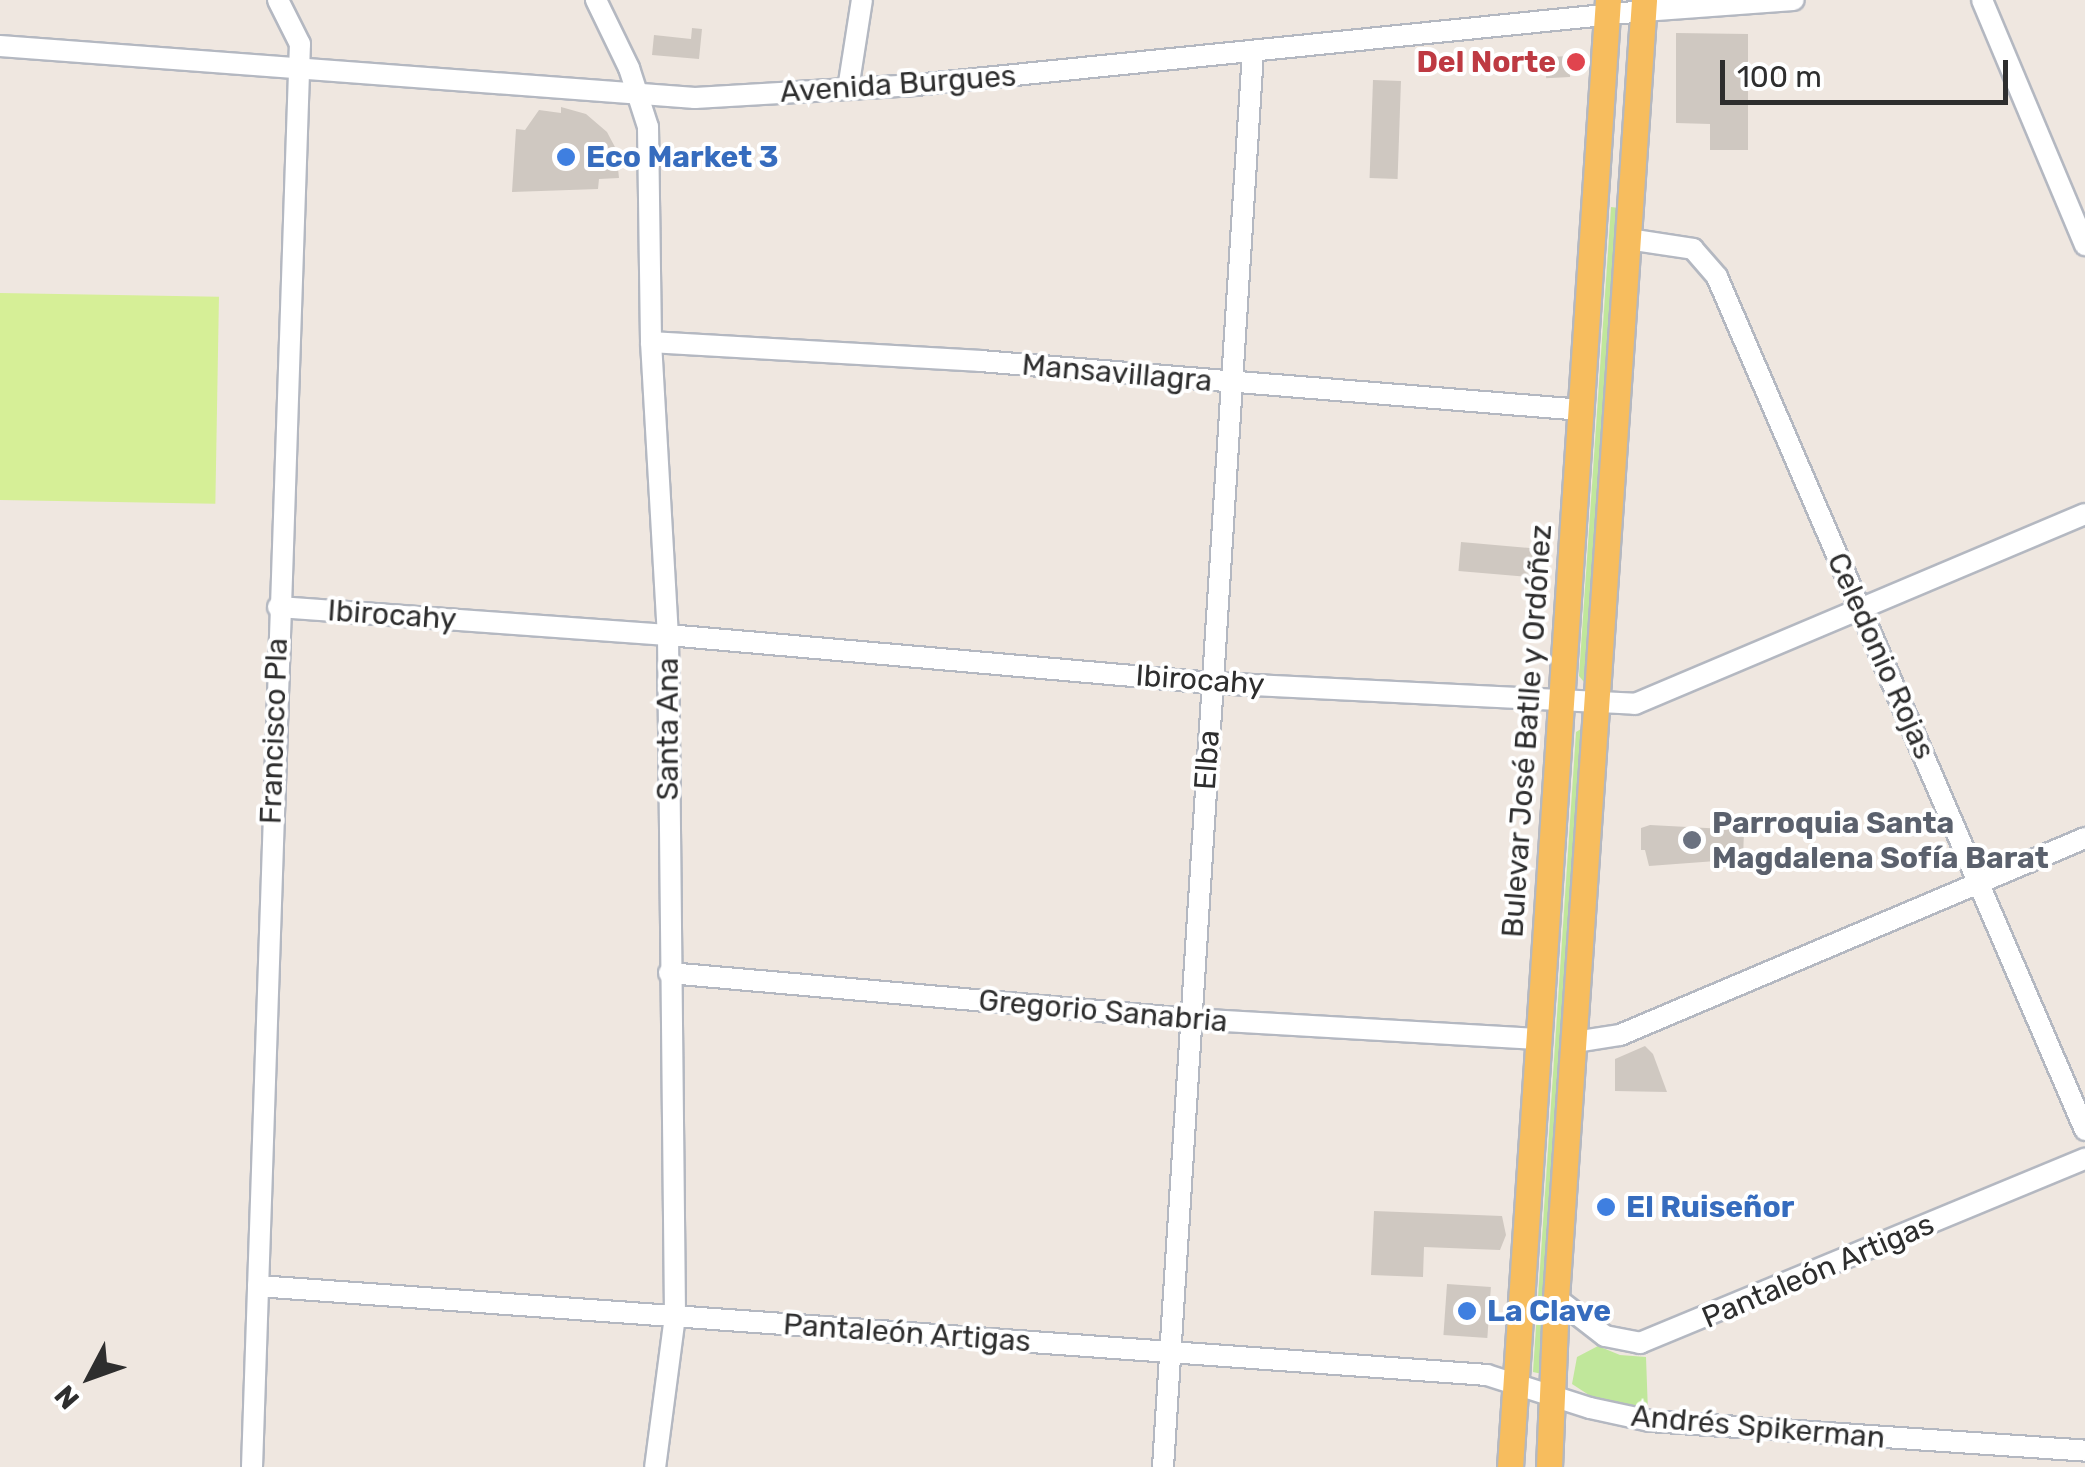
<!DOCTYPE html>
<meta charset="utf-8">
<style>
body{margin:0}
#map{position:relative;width:2085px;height:1467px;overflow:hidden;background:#efe7e0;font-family:Rubik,sans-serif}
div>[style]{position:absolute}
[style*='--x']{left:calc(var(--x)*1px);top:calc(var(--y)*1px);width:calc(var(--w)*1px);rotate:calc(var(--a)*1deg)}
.green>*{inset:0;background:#c0e79b}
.pitch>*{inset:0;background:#d6ef97;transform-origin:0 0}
.building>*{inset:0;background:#cfc8c1;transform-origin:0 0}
.roads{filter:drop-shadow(2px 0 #b4b8c1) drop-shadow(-2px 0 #b4b8c1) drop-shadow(0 2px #b4b8c1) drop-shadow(0 -2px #b4b8c1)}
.minor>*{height:20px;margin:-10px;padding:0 10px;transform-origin:10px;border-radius:10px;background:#fff}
.major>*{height:25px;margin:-12.5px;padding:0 12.5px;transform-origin:12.5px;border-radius:12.5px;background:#f7bd5e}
.dots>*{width:28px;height:28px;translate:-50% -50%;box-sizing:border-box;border:5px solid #fff;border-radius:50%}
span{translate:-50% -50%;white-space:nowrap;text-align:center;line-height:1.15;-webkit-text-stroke:8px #fff;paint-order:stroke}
.health-label{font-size:30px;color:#be3a42;font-weight:700}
.right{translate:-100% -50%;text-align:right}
.street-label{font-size:30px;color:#2e2e2e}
.shop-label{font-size:30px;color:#366cbe;font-weight:700}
.left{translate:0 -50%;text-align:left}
.worship-label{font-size:30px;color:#5b616d;font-weight:700}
.north{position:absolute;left:40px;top:1327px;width:100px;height:100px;-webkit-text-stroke:8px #fff;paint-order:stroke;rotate:229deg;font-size:28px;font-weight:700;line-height:40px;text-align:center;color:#2e2e2e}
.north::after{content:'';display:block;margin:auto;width:35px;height:45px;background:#2e2e2e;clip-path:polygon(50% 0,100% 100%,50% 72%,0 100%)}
.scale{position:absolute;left:1720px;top:60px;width:288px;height:45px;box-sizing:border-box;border:5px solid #2e2e2e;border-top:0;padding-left:12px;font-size:30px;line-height:35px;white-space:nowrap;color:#2e2e2e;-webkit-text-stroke:8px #fff;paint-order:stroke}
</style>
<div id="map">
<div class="green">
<div style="clip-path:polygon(1611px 207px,1619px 208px,1584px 682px,1579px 676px)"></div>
<div style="clip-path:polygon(1581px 729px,1583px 730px,1542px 1374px,1533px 1372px,1576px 732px)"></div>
<div style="clip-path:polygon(1598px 1346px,1620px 1355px,1646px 1357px,1648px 1412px,1592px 1397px,1572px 1384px,1577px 1357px)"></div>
</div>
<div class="pitch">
<div style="left:0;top:293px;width:219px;height:207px;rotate:1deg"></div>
</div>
<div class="building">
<div style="clip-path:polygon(692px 28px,702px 29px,699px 59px,652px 55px,654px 35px,691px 39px)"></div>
<div style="clip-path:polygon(1676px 33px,1748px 34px,1748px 150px,1710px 150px,1710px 124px,1676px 123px)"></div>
<div style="left:1569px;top:56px;width:21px;height:24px;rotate:87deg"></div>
<div style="left:1373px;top:80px;width:28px;height:98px;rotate:2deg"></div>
<div style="clip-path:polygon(561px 107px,586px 114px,607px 132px,616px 149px,619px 178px,599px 179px,598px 189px,512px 192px,516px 129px,525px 130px,539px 110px,561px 113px)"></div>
<div style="left:1461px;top:542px;width:87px;height:29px;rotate:5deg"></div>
<div style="clip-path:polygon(1650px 825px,1744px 830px,1743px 859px,1649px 866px,1645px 850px,1641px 850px,1641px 828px)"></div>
<div style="clip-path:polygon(1645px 1046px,1653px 1054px,1667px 1092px,1615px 1091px,1615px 1059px)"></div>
<div style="clip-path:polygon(1374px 1211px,1502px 1216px,1506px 1235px,1500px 1250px,1424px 1247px,1423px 1277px,1371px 1275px)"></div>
<div style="left:1447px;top:1284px;width:44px;height:51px;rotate:4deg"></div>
</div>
<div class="roads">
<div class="minor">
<div style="--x:596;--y:0;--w:76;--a:64.1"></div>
<div style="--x:629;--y:68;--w:62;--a:72.1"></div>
<div style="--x:648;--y:127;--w:215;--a:89.2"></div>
<div style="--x:651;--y:342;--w:293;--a:86.7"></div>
<div style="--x:668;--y:635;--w:681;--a:89.41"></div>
<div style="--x:675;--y:1316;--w:152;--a:97.5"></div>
<div style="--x:1982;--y:0;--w:266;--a:67.2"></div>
<div style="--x:0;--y:46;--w:697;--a:4.28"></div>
<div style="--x:695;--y:98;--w:221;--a:-3.4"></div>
<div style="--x:916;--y:85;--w:731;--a:-5.81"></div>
<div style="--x:1643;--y:11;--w:151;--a:-4.2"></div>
<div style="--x:848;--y:89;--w:90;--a:-81.1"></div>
<div style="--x:1628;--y:239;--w:66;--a:8.7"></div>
<div style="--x:1693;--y:249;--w:37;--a:49"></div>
<div style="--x:1717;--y:277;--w:929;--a:66.66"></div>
<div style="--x:651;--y:342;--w:330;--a:3.3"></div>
<div style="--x:980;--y:361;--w:605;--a:4.65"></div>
<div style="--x:278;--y:607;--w:391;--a:4.1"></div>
<div style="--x:668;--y:635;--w:546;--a:5.04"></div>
<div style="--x:1212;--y:683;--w:424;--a:2.8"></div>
<div style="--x:1635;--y:704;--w:488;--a:-22.9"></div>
<div style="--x:669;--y:973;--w:523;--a:5.05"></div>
<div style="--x:1190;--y:1019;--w:348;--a:3.3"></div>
<div style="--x:1575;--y:1042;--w:46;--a:-8.8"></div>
<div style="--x:1620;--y:1035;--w:505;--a:-22.96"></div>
<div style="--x:258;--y:1286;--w:1232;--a:4.14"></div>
<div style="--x:1487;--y:1375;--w:108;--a:17.8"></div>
<div style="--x:1590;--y:1408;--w:61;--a:12.2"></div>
<div style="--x:1650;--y:1421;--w:436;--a:3.9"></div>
<div style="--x:1556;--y:1298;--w:62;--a:37.8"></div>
<div style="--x:1605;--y:1336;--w:36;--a:11"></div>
<div style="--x:1640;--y:1343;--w:482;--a:-22.5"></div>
<div style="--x:252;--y:1467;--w:1424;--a:-88.07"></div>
<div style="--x:300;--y:44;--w:49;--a:-116.6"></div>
<div style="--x:1163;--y:1467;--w:1417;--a:-86.36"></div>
</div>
<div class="major">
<div style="--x:1510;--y:1467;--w:1470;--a:-86.18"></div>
<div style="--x:1549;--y:1467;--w:169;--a:-87.6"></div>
<div style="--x:1556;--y:1298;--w:1301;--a:-86.12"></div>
</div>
</div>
<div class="dots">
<div style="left:1576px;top:62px;background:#e0444e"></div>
<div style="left:566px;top:157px;background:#3f7fe0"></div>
<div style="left:1692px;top:840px;background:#6b7280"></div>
<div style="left:1606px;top:1207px;background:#3f7fe0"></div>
<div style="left:1467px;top:1311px;background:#3f7fe0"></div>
</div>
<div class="health-label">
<span class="right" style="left:1556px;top:62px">Del Norte</span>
</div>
<div class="street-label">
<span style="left:898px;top:84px;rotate:-4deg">Avenida Burgues</span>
<span style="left:1117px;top:373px;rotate:5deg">Mansavillagra</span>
<span style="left:392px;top:615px;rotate:4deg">Ibirocahy</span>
<span style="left:1881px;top:656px;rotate:66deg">Celedonio Rojas</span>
<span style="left:1200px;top:680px;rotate:4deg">Ibirocahy</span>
<span style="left:668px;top:729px;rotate:-90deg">Santa Ana</span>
<span style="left:274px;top:731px;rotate:-88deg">Francisco Pla</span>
<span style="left:1527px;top:731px;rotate:-86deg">Bulevar José Batlle y Ordóñez</span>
<span style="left:1207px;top:760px;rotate:-86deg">Elba</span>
<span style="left:1103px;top:1011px;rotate:5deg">Gregorio Sanabria</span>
<span style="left:1818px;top:1271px;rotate:-23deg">Pantaleón Artigas</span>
<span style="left:907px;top:1333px;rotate:4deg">Pantaleón Artigas</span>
<span style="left:1758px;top:1427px;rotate:5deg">Andrés Spikerman</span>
</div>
<div class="shop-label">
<span class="left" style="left:586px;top:157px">Eco Market 3</span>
<span class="left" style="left:1626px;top:1207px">El Ruiseñor</span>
<span class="left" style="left:1487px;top:1311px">La Clave</span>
</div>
<div class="worship-label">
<span class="left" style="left:1712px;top:840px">Parroquia Santa<br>Magdalena Sofía Barat</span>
</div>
<div class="north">N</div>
<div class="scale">100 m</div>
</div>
